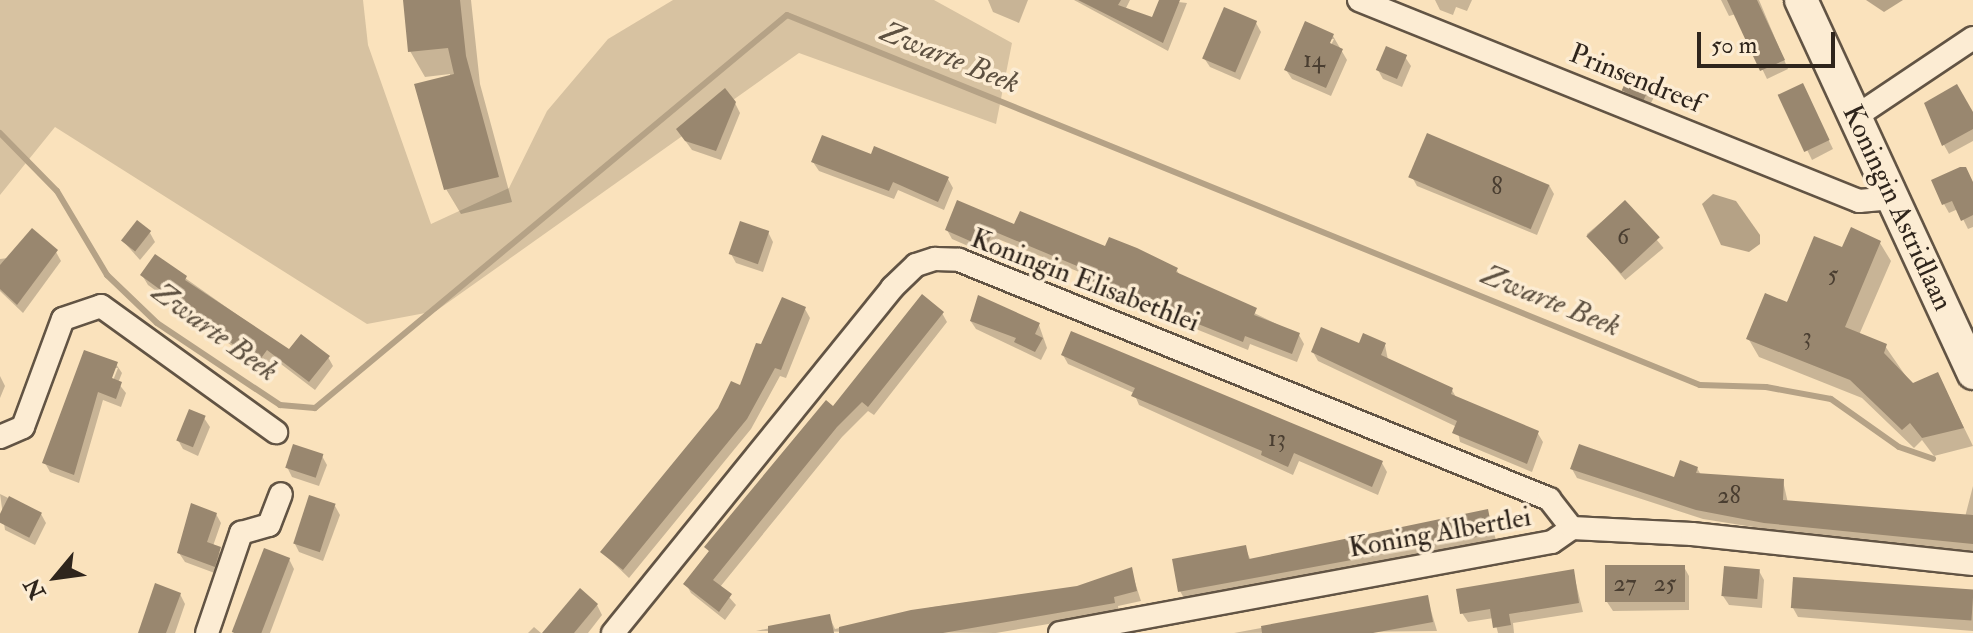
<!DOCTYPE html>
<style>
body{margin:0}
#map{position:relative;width:1973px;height:633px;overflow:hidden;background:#fae2bc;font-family:"IM FELL Double Pica",serif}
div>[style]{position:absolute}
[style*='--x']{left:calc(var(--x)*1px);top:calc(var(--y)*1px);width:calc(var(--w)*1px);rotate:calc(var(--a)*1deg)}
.green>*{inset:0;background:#d7c2a1}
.water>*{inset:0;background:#b5a286}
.shadow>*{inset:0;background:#0003;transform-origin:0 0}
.stream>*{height:6px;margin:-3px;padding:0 3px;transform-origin:3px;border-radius:3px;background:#b5a286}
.building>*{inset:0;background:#99876f;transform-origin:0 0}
.roads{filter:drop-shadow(2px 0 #625444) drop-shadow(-2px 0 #625444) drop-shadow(0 2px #625444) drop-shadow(0 -2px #625444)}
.street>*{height:22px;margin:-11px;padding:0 11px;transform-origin:11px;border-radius:11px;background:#fcecd3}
.secondary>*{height:32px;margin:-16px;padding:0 16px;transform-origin:16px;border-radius:16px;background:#fcecd3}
span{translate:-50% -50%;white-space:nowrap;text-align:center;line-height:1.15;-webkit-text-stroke:7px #fcecd3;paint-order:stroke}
.number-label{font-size:24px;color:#4a3e31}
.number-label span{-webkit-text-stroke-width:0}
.street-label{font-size:28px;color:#2f251c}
.water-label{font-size:30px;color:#5e5141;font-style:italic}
.north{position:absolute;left:16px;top:537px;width:80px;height:80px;-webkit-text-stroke:6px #fcecd3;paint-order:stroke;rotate:241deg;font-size:22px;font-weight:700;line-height:32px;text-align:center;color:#2f251c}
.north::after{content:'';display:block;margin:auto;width:28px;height:36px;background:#2f251c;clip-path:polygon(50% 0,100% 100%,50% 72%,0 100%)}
.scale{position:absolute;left:1697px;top:32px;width:138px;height:36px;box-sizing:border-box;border:4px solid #2f251c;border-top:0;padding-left:10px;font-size:24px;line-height:28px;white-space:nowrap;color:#2f251c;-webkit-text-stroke:6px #fcecd3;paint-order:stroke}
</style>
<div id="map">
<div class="green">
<div style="clip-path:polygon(0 0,363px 0,368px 45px,431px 224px,509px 188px,547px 111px,608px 39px,673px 0,934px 0,1012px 43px,996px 124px,799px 53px,436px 311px,367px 324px,55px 127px,0 195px)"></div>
</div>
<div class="water">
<div style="clip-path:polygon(1866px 0,1903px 0,1884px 12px)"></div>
<div style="clip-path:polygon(1713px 194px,1736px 201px,1760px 235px,1760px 244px,1749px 252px,1721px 245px,1702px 204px)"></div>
</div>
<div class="shadow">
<div style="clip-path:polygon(405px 0,471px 0,480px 84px,512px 202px,461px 214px,446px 189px,450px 74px,425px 77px,410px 51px)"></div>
<div style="clip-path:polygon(988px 0,1028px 0,1019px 23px,993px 12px)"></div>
<div style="clip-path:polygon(1074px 0,1130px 0,1125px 10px,1153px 20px,1161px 0,1187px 3px,1168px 51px)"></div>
<div style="clip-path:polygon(1435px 0,1472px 0,1467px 11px,1456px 7px,1453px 15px,1440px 10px)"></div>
<div style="clip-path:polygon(1721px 0,1759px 0,1788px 69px,1767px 79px,1736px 14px,1729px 16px)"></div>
<div style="clip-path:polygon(1256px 23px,1261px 32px,1240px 80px,1210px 67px,1204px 58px)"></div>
<div style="clip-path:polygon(evenodd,1333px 36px,1347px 60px,1331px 96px,1292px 79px,1286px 70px,1333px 36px,1330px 39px,1334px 39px,1327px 53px,1330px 39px)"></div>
<div style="clip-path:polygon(1405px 57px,1411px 66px,1402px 87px,1383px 79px,1378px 70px)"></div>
<div style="clip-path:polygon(1649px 86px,1655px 95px,1649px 107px,1630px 100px,1624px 91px)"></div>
<div style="clip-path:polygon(1807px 95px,1833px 149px,1812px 160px,1781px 96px)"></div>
<div style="clip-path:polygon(735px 103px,740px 113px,721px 160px,692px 150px,684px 139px)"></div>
<div style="clip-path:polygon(1973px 116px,1973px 141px,1949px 154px,1938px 134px)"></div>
<div style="clip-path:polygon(872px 156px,948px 179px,953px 188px,944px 210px,898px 190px,894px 199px,819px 171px,813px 162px)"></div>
<div style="clip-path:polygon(1412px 177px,1549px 185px,1554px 194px,1537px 235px,1417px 186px)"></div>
<div style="clip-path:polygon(1973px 184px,1973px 227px,1968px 229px,1958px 209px,1949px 213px,1944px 204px)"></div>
<div style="left:1625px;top:202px;width:60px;height:50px;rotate:50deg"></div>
<div style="clip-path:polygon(1015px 227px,1176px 269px,1181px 277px,1299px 335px,1304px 344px,1297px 362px,1250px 344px,1248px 350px,1099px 290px,1094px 278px,998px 239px,991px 256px,952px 239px,947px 230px)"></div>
<div style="clip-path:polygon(768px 232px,773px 242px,763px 272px,736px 263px,731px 254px)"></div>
<div style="clip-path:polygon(150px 233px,155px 242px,140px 260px,123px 241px)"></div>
<div style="clip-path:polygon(1880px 243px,1891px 261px,1859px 335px,1885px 346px,1912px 385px,1947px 393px,1973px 446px,1934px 456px,1922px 440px,1914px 448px,1862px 398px,1759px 357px,1748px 338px,1843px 249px)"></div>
<div style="clip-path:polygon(56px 252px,61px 261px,23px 313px,0 291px,0 259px)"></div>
<div style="clip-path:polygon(142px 275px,185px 278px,290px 352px,328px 357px,333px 366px,315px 390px,273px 358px,264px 369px,148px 285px)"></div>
<div style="clip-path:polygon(805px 309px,810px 318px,786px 378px,780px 376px,751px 429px,629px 578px,602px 552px)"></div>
<div style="clip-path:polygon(942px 313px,947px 322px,874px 415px,868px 411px,842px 437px,720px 587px,736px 605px,725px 620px,691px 593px,686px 584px,710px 553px,707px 548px,833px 408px)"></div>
<div style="clip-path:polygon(970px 320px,1039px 325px,1047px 348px,1041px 360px,976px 329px)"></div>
<div style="clip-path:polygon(1385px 345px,1388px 360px,1452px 390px,1457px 399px,1537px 432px,1543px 442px,1532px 472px,1460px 442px,1457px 427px,1318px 361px,1313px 352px)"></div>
<div style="clip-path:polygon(evenodd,85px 352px,116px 364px,122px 373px,118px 383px,126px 393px,121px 407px,103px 400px,79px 483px,50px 472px,45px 463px,85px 352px,113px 368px,118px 368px,110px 388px,106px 387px,113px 368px)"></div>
<div style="clip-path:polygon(1063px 355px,1382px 463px,1387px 472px,1378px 495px,1299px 461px,1293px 475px,1139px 405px,1134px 393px,1068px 364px)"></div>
<div style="clip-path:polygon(0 376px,5px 386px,0 398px)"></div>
<div style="clip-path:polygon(204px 418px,210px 427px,198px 456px,183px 449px,178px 440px)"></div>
<div style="clip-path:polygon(322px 456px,327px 465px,319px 486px,292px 477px,287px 467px)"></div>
<div style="clip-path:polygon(1697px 468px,1701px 475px,1783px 481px,1788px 503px,1965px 517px,1973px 486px,1973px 551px,1810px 536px,1703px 519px,1577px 478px,1572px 469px,1676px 479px)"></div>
<div style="clip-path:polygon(0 494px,41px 514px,46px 523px,35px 545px,5px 530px)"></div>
<div style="clip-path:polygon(335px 506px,340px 515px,323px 561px,299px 552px,294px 542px)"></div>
<div style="clip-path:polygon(1487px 511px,1497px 543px,1185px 600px,1180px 591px,1245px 547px,1251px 561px)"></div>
<div style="clip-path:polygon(216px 514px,221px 523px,213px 546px,225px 558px,220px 575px,185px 562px,179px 553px)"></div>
<div style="clip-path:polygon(289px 559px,294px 569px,270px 633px,236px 633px)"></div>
<div style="clip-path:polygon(1684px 567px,1689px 576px,1689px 610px,1613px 611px,1607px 602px)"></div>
<div style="clip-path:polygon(1131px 570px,1141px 601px,1118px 606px,1119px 612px,996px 633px,756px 631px,829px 616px,835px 629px,933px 607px,1077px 588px)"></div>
<div style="clip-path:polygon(1573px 571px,1583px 612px,1513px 623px,1514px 633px,1498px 633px,1494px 618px,1468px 622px,1462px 613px)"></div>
<div style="clip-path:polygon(1759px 571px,1764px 580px,1762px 608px,1729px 605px,1723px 596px)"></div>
<div style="clip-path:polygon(180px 594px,185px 604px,175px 633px,140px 633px)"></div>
<div style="clip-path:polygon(1973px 594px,1973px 631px,1798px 617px,1793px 608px)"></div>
<div style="clip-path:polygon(1427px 597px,1437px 631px,1234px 633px)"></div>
<div style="clip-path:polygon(597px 605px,602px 615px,588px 633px,545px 633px)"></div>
<div style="clip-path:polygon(534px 627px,541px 633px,528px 633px)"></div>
</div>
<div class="stream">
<div style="--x:0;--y:133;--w:81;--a:45.5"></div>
<div style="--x:57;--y:191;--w:98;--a:59.2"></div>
<div style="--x:107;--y:275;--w:69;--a:43.8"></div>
<div style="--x:157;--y:323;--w:148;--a:33.7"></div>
<div style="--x:280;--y:405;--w:35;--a:5"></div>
<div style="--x:315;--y:408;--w:614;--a:-39.78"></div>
<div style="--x:787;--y:15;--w:985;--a:22.06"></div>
<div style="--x:1700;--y:385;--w:66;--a:1.7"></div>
<div style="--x:1766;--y:387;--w:66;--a:10.5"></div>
<div style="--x:1831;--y:399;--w:83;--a:35.2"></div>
<div style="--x:1899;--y:447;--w:36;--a:19"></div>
</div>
<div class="building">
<div style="clip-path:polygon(403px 0,460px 0,466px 56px,499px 177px,444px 190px,414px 84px,454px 74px,448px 48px,408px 52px)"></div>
<div style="clip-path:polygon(1078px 0,1121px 0,1118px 5px,1152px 17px,1159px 0,1180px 0,1163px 43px)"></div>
<div style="clip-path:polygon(1727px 0,1757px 0,1785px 60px,1760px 71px)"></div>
<div style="left:1224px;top:7px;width:36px;height:56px;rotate:23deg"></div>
<div style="clip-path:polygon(1305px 21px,1334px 34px,1330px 43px,1343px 49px,1326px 88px,1284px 70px)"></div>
<div style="left:1386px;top:46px;width:23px;height:26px;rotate:23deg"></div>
<div style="left:1629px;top:74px;width:24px;height:18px;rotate:24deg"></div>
<div style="left:1803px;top:83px;width:63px;height:28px;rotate:65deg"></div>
<div style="clip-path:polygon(1957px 84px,1973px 112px,1973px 129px,1942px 146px,1924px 103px)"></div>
<div style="clip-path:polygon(725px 88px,736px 102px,716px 151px,685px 141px,676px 129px)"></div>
<div style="left:1427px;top:133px;width:133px;height:48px;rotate:23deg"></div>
<div style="clip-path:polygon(822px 135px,871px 154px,874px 146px,949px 177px,938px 202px,893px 182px,889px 191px,811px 162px)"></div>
<div style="clip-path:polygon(1960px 167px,1966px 167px,1973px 182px,1973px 215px,1961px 221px,1952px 201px,1942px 205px,1931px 180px)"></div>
<div style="clip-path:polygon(957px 200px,1014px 224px,1020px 211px,1105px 246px,1109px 237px,1137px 248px,1178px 268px,1176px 272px,1257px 308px,1254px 315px,1300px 333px,1292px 354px,1245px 336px,1243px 342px,1091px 281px,1094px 273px,993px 231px,986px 248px,945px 230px)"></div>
<div style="left:1625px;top:200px;width:51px;height:53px;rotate:47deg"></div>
<div style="left:137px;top:220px;width:18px;height:26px;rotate:38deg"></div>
<div style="left:740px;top:221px;width:31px;height:35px;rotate:19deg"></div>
<div style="clip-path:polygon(1851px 227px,1881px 241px,1845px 327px,1887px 344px,1884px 353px,1913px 383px,1938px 372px,1964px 428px,1922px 438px,1910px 423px,1902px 430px,1850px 380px,1746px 339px,1765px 293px,1787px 302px,1814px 236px,1842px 247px)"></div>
<div style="clip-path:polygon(32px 228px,58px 250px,17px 305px,0 289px,0 265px)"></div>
<div style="clip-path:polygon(155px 254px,187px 276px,185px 280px,289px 349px,301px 334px,330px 356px,309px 382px,267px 350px,259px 361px,182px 311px,184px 307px,140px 275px)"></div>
<div style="clip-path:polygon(922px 294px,944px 312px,868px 407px,862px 402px,837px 427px,713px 580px,732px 594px,719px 612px,683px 584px,709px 551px,704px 547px,826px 400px,833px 406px)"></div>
<div style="clip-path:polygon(978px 295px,1040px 323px,1035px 334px,1043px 338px,1035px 352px,1014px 342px,1016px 338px,970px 321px)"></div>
<div style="clip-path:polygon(782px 297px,806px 307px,781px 370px,775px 368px,747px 419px,623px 570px,600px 552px,718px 408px,731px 381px,740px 385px,756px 343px,761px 344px)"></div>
<div style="clip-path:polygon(1321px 327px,1359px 343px,1363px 333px,1386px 343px,1381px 355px,1453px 388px,1451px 394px,1539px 431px,1527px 464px,1452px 433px,1457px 421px,1311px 352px)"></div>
<div style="clip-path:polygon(1071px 331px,1383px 461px,1372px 487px,1294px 453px,1288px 467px,1261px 455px,1262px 451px,1131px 396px,1135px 388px,1061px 355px)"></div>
<div style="clip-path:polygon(84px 350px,118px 362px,112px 378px,122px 382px,116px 399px,98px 392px,74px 475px,42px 463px)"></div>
<div style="left:189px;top:409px;width:18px;height:34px;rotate:22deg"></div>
<div style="left:293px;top:444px;width:32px;height:25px;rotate:18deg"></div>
<div style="clip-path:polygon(1579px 444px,1674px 477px,1680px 460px,1698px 467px,1696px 473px,1784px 479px,1783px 500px,1973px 515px,1973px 544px,1764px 523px,1696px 510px,1570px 469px)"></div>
<div style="left:309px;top:495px;width:28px;height:51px;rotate:18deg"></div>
<div style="left:9px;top:496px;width:37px;height:28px;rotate:27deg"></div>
<div style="clip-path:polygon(191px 503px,217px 513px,207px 542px,221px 547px,215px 567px,177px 553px)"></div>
<div style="clip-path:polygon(1488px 509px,1493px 534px,1178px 592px,1172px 559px,1246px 545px,1249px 559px)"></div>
<div style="left:264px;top:548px;width:28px;height:90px;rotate:21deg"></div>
<div style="left:1685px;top:565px;width:37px;height:80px;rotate:90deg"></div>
<div style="left:1724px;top:566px;width:36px;height:30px;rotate:5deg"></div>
<div style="clip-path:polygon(1132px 567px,1137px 591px,1114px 597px,1115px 603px,943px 633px,839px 633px,839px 627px,911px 610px,1077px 586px)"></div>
<div style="clip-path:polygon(1574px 569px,1579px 603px,1509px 614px,1511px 625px,1493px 628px,1490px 609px,1460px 614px,1456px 589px)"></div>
<div style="left:1793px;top:577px;width:181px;height:31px;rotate:4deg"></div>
<div style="clip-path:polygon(155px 583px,181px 593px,166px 633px,138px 633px)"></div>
<div style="clip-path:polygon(580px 588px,598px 604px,574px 633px,542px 633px)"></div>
<div style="clip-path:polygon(1428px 595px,1433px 622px,1373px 633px,1262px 633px,1261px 626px)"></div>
<div style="clip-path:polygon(830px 614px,834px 633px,768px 633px,768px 626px)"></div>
</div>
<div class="roads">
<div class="street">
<div style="--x:1359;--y:0;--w:539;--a:21.9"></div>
<div style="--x:1859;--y:201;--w:34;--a:-5"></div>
<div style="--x:1855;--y:117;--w:142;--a:-33.8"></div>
<div style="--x:0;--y:437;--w:25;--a:-23"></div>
<div style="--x:23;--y:427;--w:115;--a:-69.7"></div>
<div style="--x:63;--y:319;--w:40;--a:-18.9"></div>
<div style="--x:101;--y:306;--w:216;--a:35.8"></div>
<div style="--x:207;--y:633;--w:106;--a:-71.2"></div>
<div style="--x:241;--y:533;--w:29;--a:-16"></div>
<div style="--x:269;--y:525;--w:33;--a:-69"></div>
<div style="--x:613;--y:633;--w:444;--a:-51"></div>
<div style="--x:892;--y:288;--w:33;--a:-44"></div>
<div style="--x:916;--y:265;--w:20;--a:-18"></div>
<div style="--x:935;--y:259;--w:24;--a:2"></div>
<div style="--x:959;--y:260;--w:637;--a:22.05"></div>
<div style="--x:1549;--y:499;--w:37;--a:52"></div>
<div style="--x:1060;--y:633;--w:500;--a:-10.48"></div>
<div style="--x:1552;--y:542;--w:24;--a:-35"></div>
<div style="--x:1572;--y:528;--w:120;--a:2.9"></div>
<div style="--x:1692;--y:534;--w:283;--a:6.1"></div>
</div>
<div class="secondary">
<div style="--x:1801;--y:0;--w:411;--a:65.2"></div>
</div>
</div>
<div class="number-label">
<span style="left:1314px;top:60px">14</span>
<span style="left:1497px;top:187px">8</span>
<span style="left:1623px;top:237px">6</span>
<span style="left:1833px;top:275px">5</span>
<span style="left:1807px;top:337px">3</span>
<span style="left:1277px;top:439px">13</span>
<span style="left:1729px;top:496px">28</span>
<span style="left:1625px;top:584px">27</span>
<span style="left:1665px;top:584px">25</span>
</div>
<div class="street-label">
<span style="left:1636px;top:79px;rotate:22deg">Prinsendreef</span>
<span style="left:1897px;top:208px;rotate:65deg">Koningin Astridlaan</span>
<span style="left:1085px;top:281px;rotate:21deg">Koningin Elisabethlei</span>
<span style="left:1440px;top:533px;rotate:-10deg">Koning Albertlei</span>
</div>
<div class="water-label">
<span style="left:950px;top:58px;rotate:22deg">Zwarte Beek</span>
<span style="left:1551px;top:301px;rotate:22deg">Zwarte Beek</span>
<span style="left:215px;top:332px;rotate:36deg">Zwarte Beek</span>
</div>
<div class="north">N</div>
<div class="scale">50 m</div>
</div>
